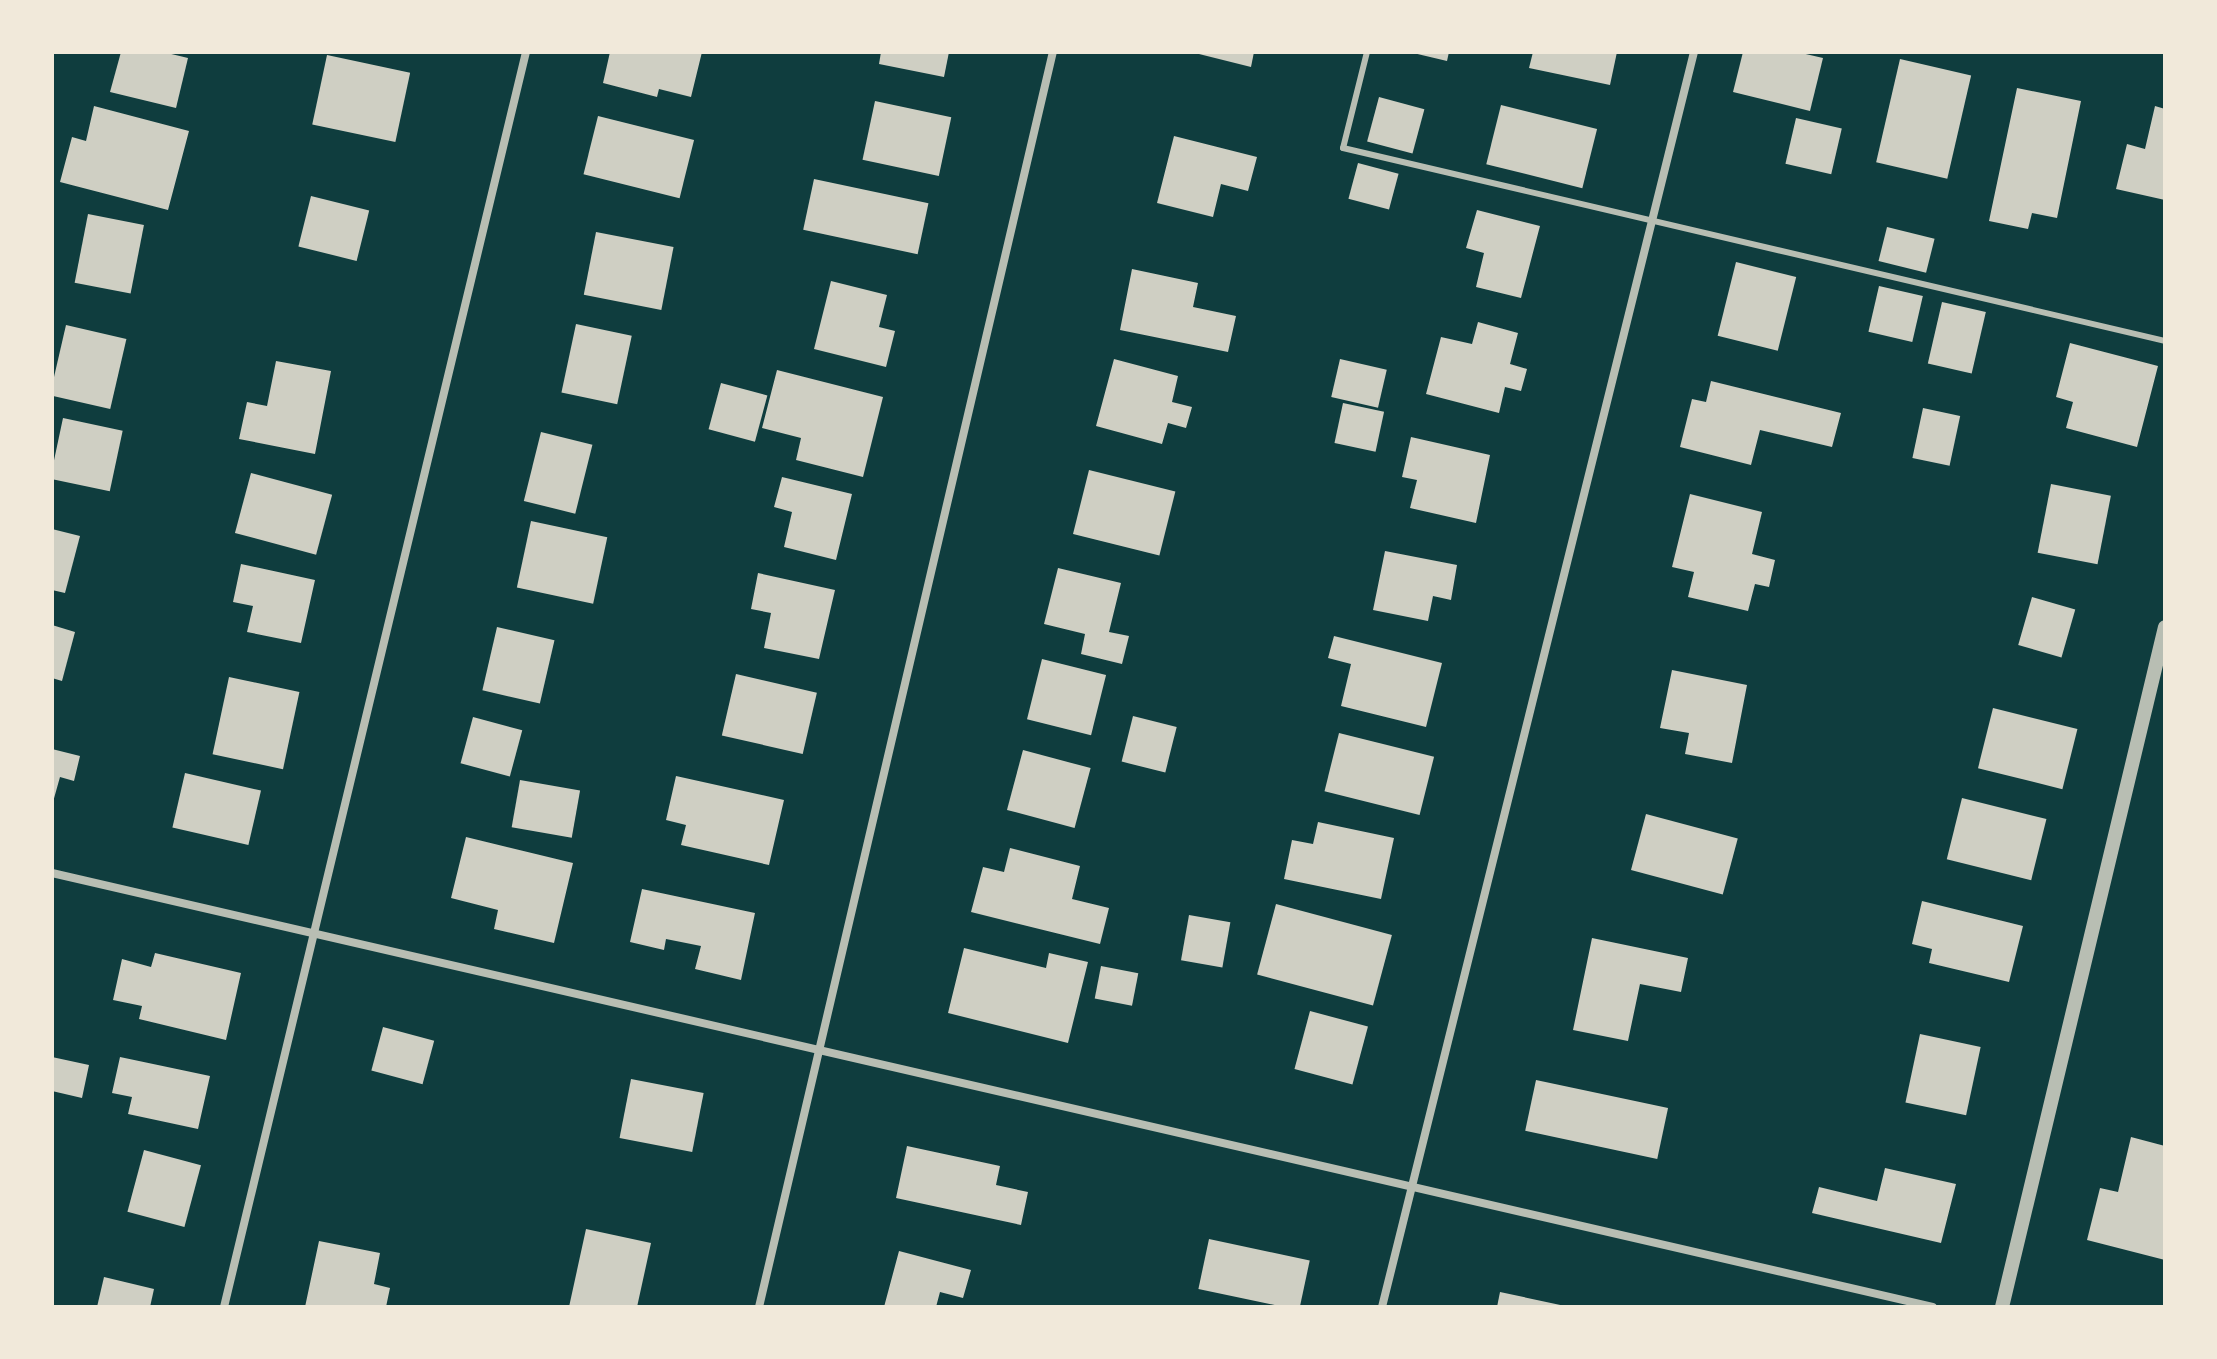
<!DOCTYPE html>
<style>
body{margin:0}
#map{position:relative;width:2217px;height:1359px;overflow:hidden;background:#0f3d3e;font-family:"Exo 2",sans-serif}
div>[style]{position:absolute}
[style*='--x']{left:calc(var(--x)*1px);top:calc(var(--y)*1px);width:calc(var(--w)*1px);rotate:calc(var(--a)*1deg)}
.building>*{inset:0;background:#cfcfc3;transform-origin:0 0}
.service>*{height:6px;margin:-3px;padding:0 3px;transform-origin:3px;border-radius:3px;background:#b8beb3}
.minor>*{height:8px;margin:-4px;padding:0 4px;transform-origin:4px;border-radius:4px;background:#b8beb3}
.tertiary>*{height:14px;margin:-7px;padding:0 7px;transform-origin:7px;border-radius:7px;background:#b8beb3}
span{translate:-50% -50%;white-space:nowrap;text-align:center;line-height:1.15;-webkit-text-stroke:8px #f1e9da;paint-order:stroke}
.frame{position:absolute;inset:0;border:54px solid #f1e9da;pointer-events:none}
</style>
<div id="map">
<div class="building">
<div style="clip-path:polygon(121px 52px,163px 52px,188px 58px,176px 108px,110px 92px)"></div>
<div style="clip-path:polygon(610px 52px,702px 52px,691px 97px,659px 89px,657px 97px,603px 83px)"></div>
<div style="clip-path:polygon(881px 52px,949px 52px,944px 77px,879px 64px)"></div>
<div style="clip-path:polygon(1191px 52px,1254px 52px,1251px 67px)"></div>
<div style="clip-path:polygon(1409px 52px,1449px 52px,1447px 61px)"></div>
<div style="clip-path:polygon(1533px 52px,1617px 52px,1610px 85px,1529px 68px)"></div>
<div style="clip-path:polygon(1743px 52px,1797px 52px,1823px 58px,1810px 111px,1733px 92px)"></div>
<div style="left:327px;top:55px;width:85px;height:71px;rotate:12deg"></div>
<div style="left:1900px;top:59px;width:73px;height:106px;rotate:13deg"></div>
<div style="clip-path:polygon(2017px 88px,2081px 101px,2057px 218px,2032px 213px,2028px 229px,1989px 221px)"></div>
<div style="left:1379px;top:97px;width:47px;height:46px;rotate:15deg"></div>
<div style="left:875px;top:101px;width:78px;height:60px;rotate:12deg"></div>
<div style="left:1501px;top:105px;width:99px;height:61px;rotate:14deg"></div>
<div style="clip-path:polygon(94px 106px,189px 131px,168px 210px,60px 182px,72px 137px,86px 141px)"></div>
<div style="clip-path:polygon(2155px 106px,2165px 109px,2165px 200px,2116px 189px,2127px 144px,2145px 149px)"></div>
<div style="left:598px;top:116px;width:99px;height:60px;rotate:14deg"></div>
<div style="left:1796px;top:118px;width:47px;height:47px;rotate:13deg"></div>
<div style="clip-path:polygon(1174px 136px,1257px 157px,1248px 191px,1221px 184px,1213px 217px,1157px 203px)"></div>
<div style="left:1358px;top:163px;width:42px;height:37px;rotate:15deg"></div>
<div style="left:814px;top:179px;width:117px;height:52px;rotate:12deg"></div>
<div style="left:311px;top:196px;width:60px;height:52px;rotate:14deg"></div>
<div style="clip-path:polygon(1477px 210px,1540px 226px,1521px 298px,1476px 287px,1484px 253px,1466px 248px)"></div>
<div style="left:88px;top:214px;width:57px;height:70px;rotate:11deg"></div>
<div style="left:1887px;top:227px;width:49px;height:35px;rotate:14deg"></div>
<div style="left:596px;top:232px;width:79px;height:64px;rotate:11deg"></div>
<div style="left:1736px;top:262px;width:62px;height:76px;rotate:14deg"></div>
<div style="clip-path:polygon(1132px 269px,1198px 283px,1193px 307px,1236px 316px,1228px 352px,1120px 330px)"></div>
<div style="clip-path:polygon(831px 281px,887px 295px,879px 327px,895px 331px,886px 367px,814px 349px)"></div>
<div style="left:1879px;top:286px;width:45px;height:47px;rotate:13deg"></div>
<div style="left:1942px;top:302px;width:45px;height:63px;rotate:13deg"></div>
<div style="clip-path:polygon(1478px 322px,1518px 333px,1510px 364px,1527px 369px,1521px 391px,1505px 387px,1499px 413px,1426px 394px,1441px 337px,1472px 344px)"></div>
<div style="left:576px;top:324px;width:57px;height:70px;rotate:12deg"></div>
<div style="left:66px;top:325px;width:62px;height:72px;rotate:13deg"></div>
<div style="clip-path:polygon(2070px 343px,2158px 366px,2137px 447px,2066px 428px,2073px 402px,2056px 397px)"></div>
<div style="clip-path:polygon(1114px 359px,1178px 376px,1172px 402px,1192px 407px,1186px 428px,1168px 423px,1162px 444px,1096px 426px)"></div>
<div style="left:1340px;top:359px;width:48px;height:39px;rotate:13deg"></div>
<div style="clip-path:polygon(276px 361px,331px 371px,315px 454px,239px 439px,247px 402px,267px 406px)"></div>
<div style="clip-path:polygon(777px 370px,883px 397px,863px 477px,796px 460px,801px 438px,762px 428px)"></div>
<div style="clip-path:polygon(1711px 381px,1841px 413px,1832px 447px,1760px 430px,1751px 465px,1680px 447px,1692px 399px,1706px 402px)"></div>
<div style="left:721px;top:383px;width:48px;height:48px;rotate:15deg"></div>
<div style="left:1343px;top:403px;width:42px;height:41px;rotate:12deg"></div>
<div style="left:1923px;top:408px;width:38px;height:51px;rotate:12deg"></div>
<div style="left:63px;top:418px;width:61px;height:62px;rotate:12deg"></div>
<div style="left:541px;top:432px;width:53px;height:71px;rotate:14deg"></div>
<div style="clip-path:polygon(1411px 437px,1490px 455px,1476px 523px,1410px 508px,1417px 480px,1402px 477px)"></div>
<div style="left:1089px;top:470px;width:89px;height:66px;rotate:14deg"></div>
<div style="left:251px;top:473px;width:84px;height:62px;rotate:15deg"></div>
<div style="clip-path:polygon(782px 477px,852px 494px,836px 560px,784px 547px,792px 512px,774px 507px)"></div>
<div style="left:2051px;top:484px;width:61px;height:70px;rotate:11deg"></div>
<div style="clip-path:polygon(1690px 494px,1762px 512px,1752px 554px,1775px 560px,1769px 587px,1755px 584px,1748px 611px,1688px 597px,1694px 572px,1672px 567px)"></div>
<div style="left:531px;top:521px;width:78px;height:68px;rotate:12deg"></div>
<div style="clip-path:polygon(52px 529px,80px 536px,65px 593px,52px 590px)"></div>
<div style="clip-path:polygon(1385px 551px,1457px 565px,1451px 600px,1433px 596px,1428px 621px,1373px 610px)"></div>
<div style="clip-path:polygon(241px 564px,315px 580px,301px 643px,247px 632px,253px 606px,233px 602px)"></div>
<div style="clip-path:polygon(1058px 568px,1121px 583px,1109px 632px,1129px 636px,1122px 664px,1081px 654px,1085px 634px,1044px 624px)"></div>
<div style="clip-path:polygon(758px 573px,835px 590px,819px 659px,764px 648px,771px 613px,751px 609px)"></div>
<div style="left:2032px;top:597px;width:45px;height:50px;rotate:16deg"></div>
<div style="clip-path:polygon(52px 625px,75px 632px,62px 681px,52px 678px)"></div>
<div style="left:497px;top:627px;width:59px;height:65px;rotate:13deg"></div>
<div style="clip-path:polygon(1334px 636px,1442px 663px,1426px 727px,1341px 706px,1351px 664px,1328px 658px)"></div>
<div style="left:1042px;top:659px;width:66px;height:62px;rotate:14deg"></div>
<div style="clip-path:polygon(1672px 670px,1747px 685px,1732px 763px,1685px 754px,1689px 733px,1660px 728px)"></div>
<div style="left:736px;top:674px;width:83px;height:63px;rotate:13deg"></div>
<div style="left:229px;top:677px;width:72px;height:79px;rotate:12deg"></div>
<div style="left:1993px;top:708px;width:87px;height:62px;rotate:14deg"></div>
<div style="left:1133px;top:716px;width:45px;height:47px;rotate:14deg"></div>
<div style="left:473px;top:717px;width:51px;height:48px;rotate:15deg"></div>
<div style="left:1339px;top:733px;width:98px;height:60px;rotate:14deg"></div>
<div style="clip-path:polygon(52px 749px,80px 756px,74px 781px,60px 777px,53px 802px)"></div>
<div style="left:1023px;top:750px;width:70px;height:62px;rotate:15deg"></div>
<div style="left:185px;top:773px;width:78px;height:56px;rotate:13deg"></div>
<div style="clip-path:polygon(676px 776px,784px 800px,769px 865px,681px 845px,686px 825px,666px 820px)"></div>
<div style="left:520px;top:780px;width:61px;height:48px;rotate:10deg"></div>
<div style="left:1962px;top:798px;width:87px;height:63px;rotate:14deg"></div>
<div style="left:1646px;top:814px;width:95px;height:58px;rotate:15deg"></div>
<div style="clip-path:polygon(1318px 822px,1394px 838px,1381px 899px,1284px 879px,1292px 840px,1313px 844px)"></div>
<div style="clip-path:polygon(466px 837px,573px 863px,554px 943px,494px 929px,498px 910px,451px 898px)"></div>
<div style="clip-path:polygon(1010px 848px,1080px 866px,1072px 899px,1109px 908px,1100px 944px,971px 912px,983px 867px,1004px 872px)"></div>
<div style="clip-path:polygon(642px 889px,755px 913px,741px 980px,695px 969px,701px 946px,666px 939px,664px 950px,630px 942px)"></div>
<div style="clip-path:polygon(1922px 901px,2023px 926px,2009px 982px,1929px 963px,1932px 949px,1912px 944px)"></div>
<div style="left:1276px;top:904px;width:120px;height:73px;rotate:15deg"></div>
<div style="left:1189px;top:915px;width:42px;height:46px;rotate:10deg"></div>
<div style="clip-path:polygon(1592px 938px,1688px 958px,1681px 992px,1640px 984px,1628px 1041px,1573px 1030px)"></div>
<div style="clip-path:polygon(964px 948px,1046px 968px,1049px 953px,1088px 962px,1068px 1043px,948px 1013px)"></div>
<div style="clip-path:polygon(155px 953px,241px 973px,226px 1040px,139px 1019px,142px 1006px,113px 1000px,122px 959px,151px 967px)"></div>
<div style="left:1101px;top:966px;width:38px;height:33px;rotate:11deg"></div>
<div style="left:1310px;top:1011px;width:60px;height:60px;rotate:15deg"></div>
<div style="left:383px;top:1027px;width:53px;height:45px;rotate:15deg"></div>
<div style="left:1920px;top:1034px;width:62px;height:70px;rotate:12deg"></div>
<div style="clip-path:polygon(52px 1057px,89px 1065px,82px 1098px,52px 1091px)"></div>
<div style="clip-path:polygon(120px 1057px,210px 1076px,198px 1129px,128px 1114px,132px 1097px,112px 1093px)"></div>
<div style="left:631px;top:1079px;width:74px;height:60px;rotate:11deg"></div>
<div style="left:1536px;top:1080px;width:135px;height:52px;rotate:12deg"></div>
<div style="clip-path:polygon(2131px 1137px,2165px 1146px,2165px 1260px,2087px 1240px,2100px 1188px,2118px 1192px)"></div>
<div style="clip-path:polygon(907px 1146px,1000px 1166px,996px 1185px,1028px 1192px,1021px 1225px,896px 1198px)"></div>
<div style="left:144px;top:1150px;width:59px;height:64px;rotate:15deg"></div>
<div style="clip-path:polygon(1885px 1168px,1956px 1184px,1941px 1243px,1812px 1213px,1819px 1187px,1877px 1201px)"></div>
<div style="clip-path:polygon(586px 1229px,651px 1243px,637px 1307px,569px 1307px)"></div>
<div style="left:1209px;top:1239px;width:103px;height:51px;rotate:12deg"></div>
<div style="clip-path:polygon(319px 1241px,380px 1253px,374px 1284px,390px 1288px,386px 1307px,305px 1307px)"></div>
<div style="clip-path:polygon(899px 1251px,971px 1270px,963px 1298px,940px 1292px,936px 1307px,884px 1307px)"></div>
<div style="clip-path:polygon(104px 1277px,154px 1289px,150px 1307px,97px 1307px)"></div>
<div style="clip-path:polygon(1500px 1292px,1565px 1306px,1565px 1307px,1497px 1307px)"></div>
</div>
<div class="service">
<div style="--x:1367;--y:52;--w:99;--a:104"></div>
<div style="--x:1343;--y:148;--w:844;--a:13.21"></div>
</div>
<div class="minor">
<div style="--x:52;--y:873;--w:1930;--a:12.99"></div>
<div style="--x:224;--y:1307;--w:1291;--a:-76.47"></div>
<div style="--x:759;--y:1307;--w:1289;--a:-76.82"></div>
<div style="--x:1382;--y:1307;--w:1293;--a:-76.04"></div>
</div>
<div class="tertiary">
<div style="--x:2002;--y:1307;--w:699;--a:-76.52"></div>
</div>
<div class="frame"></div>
</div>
